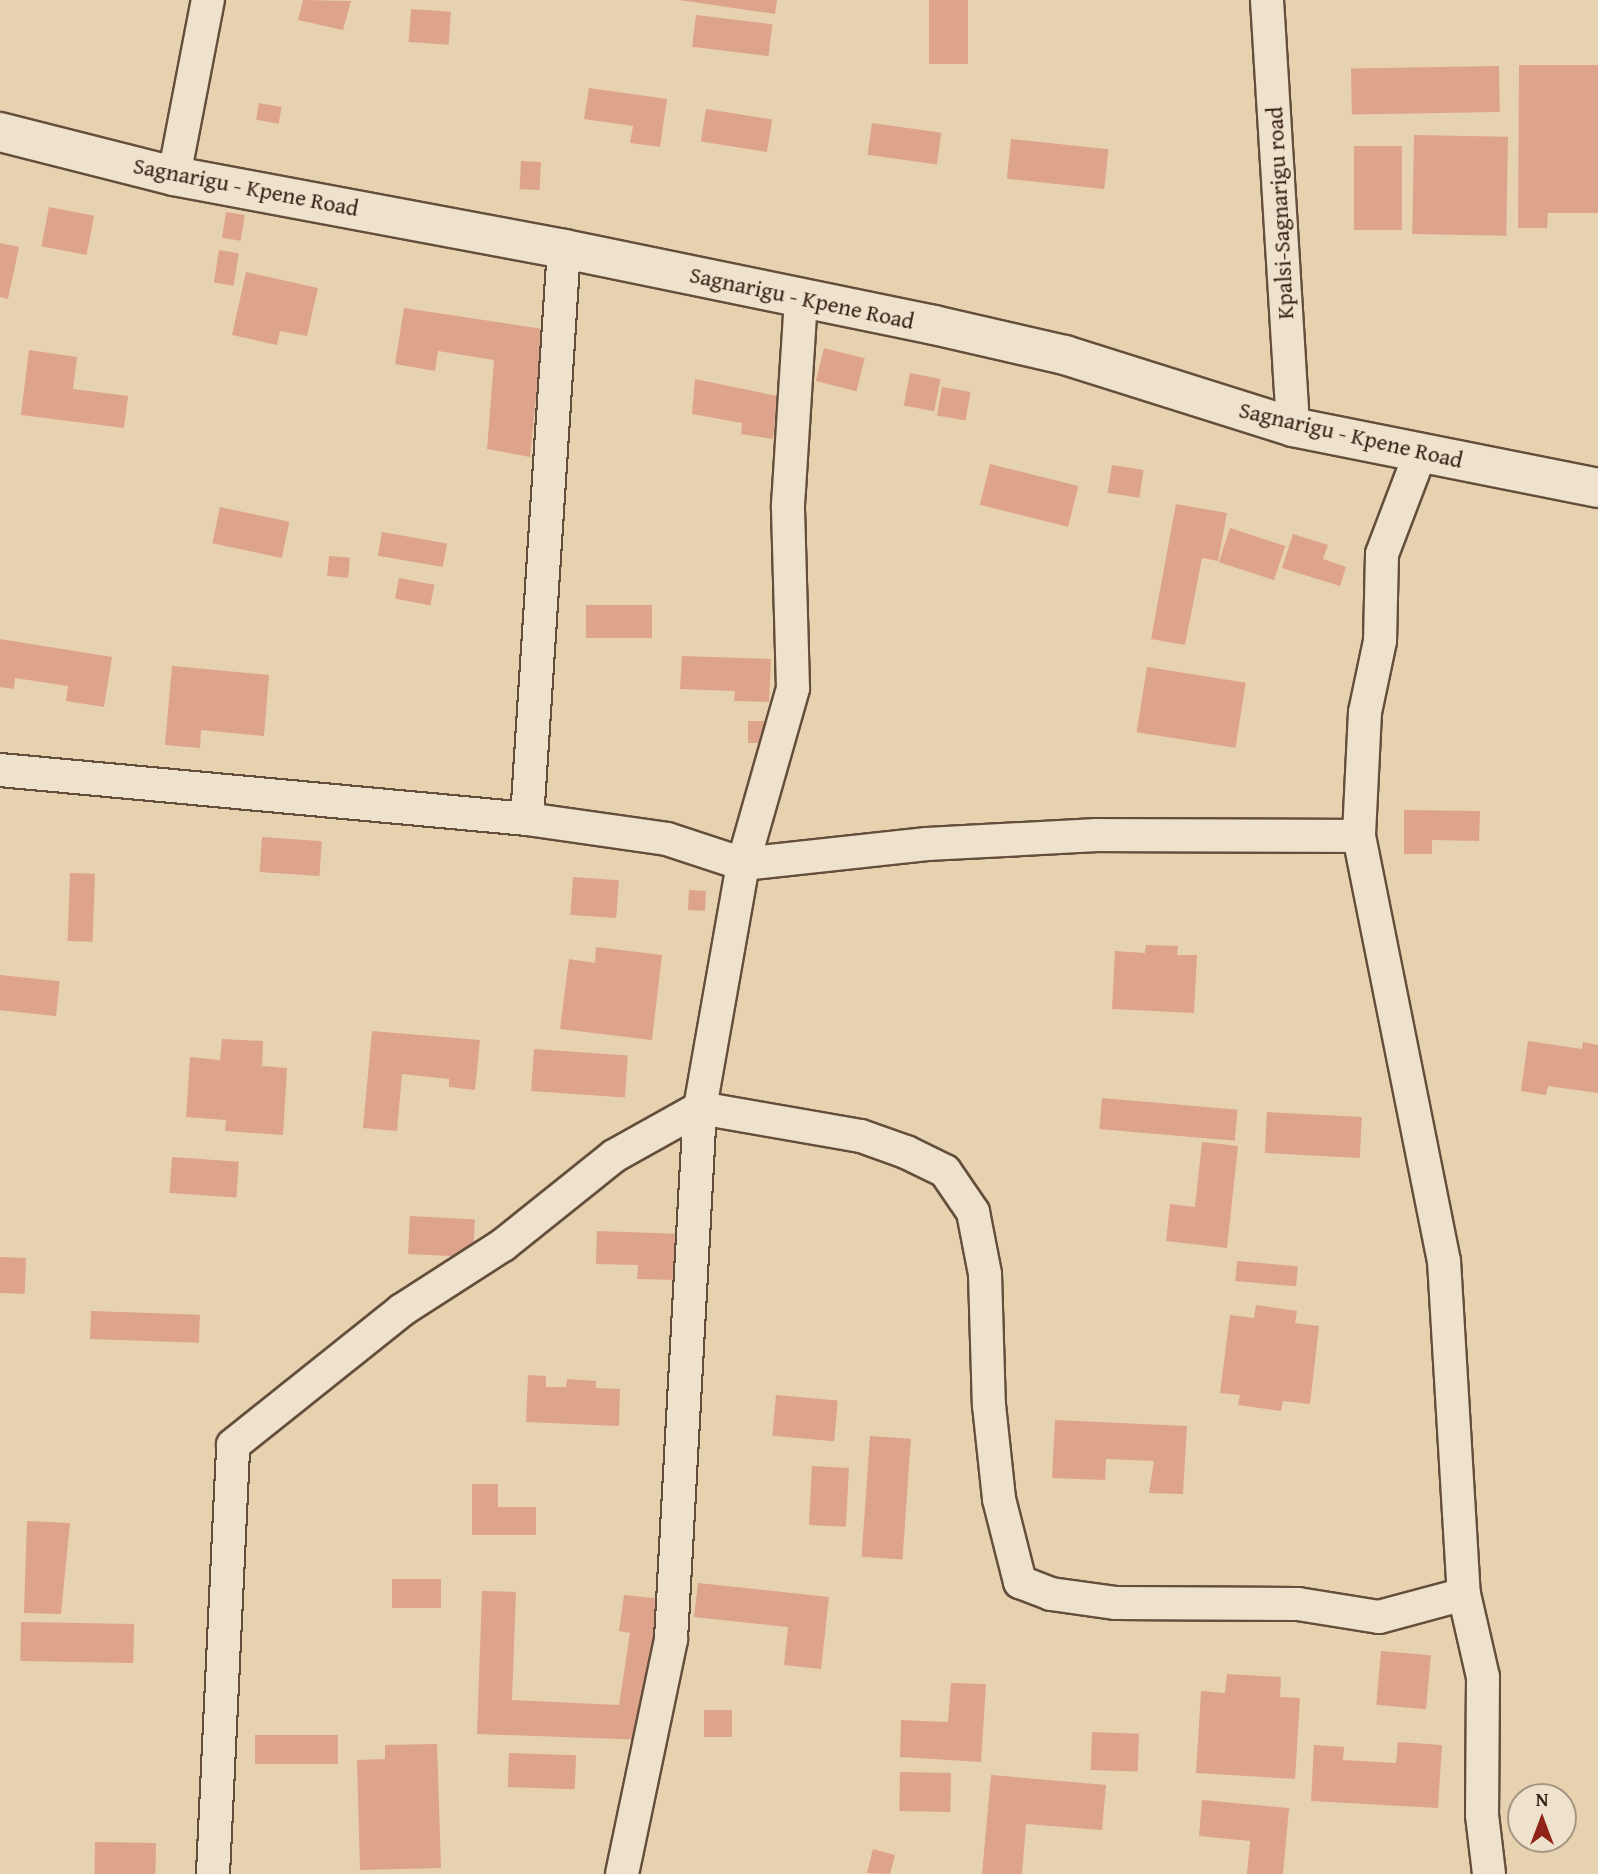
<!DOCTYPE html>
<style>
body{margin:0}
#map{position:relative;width:1598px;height:1874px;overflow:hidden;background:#e7d2b0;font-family:"Gentium Book Plus",serif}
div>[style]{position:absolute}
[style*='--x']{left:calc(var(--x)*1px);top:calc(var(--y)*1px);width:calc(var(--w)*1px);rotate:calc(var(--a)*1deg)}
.building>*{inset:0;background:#dea38b;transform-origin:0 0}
.roads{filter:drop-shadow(2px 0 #644e3c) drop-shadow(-2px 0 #644e3c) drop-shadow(0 2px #644e3c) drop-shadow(0 -2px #644e3c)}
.minor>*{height:32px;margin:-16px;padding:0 16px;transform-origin:16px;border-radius:16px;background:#efe2cc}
.tertiary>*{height:38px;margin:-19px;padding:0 19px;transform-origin:19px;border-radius:19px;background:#efe2cc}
span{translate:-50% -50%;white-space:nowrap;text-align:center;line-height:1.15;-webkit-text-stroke:6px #efe2cc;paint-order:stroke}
.street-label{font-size:23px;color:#392216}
.north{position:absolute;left:1507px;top:1783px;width:70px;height:70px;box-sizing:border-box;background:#efe2cc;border:2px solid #a69583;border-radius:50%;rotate:0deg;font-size:19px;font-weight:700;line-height:28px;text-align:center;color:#392216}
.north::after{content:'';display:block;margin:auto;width:24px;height:32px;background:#8f2418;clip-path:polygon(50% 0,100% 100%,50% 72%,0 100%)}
</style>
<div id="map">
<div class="building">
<div style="clip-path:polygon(303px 0,351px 1px,343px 30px,298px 20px)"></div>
<div style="clip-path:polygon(679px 0,777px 0,775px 14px)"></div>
<div style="left:929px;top:0;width:39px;height:64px"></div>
<div style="left:411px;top:9px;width:40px;height:33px;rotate:4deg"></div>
<div style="left:696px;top:15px;width:77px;height:32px;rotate:7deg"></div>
<div style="clip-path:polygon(1519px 65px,1598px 65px,1598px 213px,1548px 213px,1547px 228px,1518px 228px)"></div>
<div style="left:1499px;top:66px;width:46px;height:148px;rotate:89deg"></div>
<div style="clip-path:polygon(589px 88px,667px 99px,660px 147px,630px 143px,633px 126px,584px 119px)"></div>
<div style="left:259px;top:103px;width:23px;height:17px;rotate:10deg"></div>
<div style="left:706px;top:109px;width:67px;height:33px;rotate:9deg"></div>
<div style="left:872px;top:123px;width:70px;height:32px;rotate:8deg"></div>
<div style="left:1414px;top:135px;width:94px;height:99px;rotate:1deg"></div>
<div style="left:1011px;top:139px;width:98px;height:40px;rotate:6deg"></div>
<div style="left:1354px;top:146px;width:48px;height:84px"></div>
<div style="left:521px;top:161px;width:20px;height:28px;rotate:3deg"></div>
<div style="left:49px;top:207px;width:46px;height:40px;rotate:11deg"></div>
<div style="left:226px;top:212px;width:19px;height:26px;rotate:9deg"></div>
<div style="clip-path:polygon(0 243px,19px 247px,8px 299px,0 297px)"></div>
<div style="left:219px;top:250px;width:20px;height:33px;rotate:9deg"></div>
<div style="clip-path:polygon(246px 272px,318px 288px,307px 336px,280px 331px,277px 345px,232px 335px)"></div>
<div style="clip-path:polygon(404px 308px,543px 329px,530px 457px,487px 449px,494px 360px,438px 351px,435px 371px,395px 364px)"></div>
<div style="left:824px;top:348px;width:42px;height:34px;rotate:14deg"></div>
<div style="clip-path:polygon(29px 350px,77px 357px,73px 389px,128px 396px,124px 428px,21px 415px)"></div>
<div style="left:910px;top:373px;width:31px;height:33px;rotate:11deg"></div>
<div style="clip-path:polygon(695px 379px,777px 396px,773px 439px,741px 434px,742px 423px,692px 414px)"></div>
<div style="left:942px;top:387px;width:29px;height:29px;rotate:10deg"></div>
<div style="left:990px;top:464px;width:91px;height:42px;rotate:14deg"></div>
<div style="left:1112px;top:465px;width:32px;height:28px;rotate:9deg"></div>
<div style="clip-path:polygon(1176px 504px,1227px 513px,1218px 561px,1202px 558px,1185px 645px,1151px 639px)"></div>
<div style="left:220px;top:507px;width:71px;height:37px;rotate:12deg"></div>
<div style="left:1230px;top:528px;width:58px;height:36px;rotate:18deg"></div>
<div style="left:382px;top:532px;width:66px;height:24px;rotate:10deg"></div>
<div style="clip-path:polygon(1293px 534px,1328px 545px,1323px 559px,1346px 567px,1340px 586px,1282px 568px)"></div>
<div style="left:329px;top:556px;width:21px;height:20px;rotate:5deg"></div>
<div style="left:399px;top:578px;width:36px;height:21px;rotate:11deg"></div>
<div style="left:586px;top:605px;width:66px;height:33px"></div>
<div style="clip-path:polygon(0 639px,112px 657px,104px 707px,66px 701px,68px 686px,15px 678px,14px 689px,0 687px)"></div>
<div style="clip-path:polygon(682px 656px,771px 659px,769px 702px,734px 701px,735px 691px,680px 689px)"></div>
<div style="clip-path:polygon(172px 666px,269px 675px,264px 736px,201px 730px,200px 748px,165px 745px)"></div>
<div style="left:1147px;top:667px;width:100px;height:66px;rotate:9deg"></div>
<div style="left:748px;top:721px;width:18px;height:22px"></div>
<div style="clip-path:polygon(1404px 810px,1480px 811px,1479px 841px,1432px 840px,1432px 854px,1404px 854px)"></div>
<div style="left:262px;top:837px;width:60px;height:35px;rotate:4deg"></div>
<div style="left:70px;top:873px;width:25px;height:68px;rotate:2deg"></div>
<div style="left:573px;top:877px;width:46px;height:38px;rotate:4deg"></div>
<div style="left:689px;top:890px;width:17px;height:20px;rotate:3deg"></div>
<div style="clip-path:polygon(1146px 945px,1178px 946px,1177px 955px,1197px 955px,1194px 1013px,1112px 1009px,1115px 951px,1145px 953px)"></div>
<div style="clip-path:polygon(596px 947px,662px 955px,652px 1040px,560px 1029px,569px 959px,595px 963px)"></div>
<div style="left:0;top:975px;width:60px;height:35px;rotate:6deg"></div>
<div style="clip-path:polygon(372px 1031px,480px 1040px,475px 1090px,449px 1087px,449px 1079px,402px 1074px,397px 1131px,363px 1128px)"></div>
<div style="clip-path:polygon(222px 1039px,263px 1041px,262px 1066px,287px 1068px,283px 1135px,225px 1131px,226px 1120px,186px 1117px,190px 1057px,220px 1060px)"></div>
<div style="clip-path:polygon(1528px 1041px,1582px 1049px,1583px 1042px,1598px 1045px,1598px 1093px,1548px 1086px,1546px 1095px,1521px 1091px)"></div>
<div style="left:534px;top:1049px;width:94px;height:42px;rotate:4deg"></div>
<div style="left:1102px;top:1098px;width:136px;height:31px;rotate:5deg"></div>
<div style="left:1267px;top:1112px;width:95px;height:41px;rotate:3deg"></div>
<div style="clip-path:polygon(1202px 1142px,1238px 1146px,1227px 1248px,1166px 1241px,1170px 1204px,1195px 1207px)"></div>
<div style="left:172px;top:1157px;width:67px;height:36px;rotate:4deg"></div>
<div style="left:410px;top:1216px;width:65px;height:38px;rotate:3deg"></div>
<div style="clip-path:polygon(597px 1231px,682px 1234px,680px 1280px,637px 1279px,638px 1265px,596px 1264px)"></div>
<div style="left:0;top:1257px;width:26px;height:36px;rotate:2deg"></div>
<div style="left:1237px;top:1261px;width:61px;height:20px;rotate:5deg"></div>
<div style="clip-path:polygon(1256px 1305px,1297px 1311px,1295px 1323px,1319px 1326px,1310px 1404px,1283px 1401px,1281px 1411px,1238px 1405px,1240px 1395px,1220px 1393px,1230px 1315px,1254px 1318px)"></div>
<div style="left:91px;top:1311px;width:109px;height:28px;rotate:2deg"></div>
<div style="clip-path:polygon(528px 1375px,546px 1376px,546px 1387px,566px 1387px,567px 1379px,596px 1381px,596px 1388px,620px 1389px,619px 1426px,526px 1422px)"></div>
<div style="left:776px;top:1395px;width:62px;height:41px;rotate:5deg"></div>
<div style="clip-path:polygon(1055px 1420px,1187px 1426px,1183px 1494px,1149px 1493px,1154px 1461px,1106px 1459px,1105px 1480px,1052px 1478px)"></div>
<div style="left:870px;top:1436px;width:41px;height:121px;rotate:4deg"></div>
<div style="left:812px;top:1466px;width:37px;height:59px;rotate:3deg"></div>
<div style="clip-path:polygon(472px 1484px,498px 1484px,498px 1507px,536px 1507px,536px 1535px,472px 1535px)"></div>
<div style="clip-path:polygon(27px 1521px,70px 1523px,61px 1614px,24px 1613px)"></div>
<div style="left:392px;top:1579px;width:49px;height:29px"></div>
<div style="clip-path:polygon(698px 1583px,829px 1597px,821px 1669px,784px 1665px,788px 1627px,694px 1617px)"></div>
<div style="clip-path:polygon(482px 1591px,516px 1592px,512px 1700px,619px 1705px,630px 1633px,619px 1631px,624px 1595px,671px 1600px,646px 1740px,477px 1734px)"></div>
<div style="left:21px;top:1622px;width:113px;height:39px;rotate:1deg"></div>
<div style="left:1381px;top:1651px;width:50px;height:54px;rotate:5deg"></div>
<div style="clip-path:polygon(1227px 1674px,1281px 1677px,1280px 1697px,1300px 1698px,1295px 1779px,1196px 1773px,1201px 1691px,1225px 1693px)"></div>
<div style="clip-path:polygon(951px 1683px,986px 1684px,981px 1762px,900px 1757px,901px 1720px,948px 1722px)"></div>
<div style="left:704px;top:1710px;width:28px;height:27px"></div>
<div style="left:1092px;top:1732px;width:47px;height:38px;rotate:2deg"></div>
<div style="left:255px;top:1735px;width:83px;height:29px"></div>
<div style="clip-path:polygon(1398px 1742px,1442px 1745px,1438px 1808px,1311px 1801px,1314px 1745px,1344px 1747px,1343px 1760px,1396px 1763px)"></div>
<div style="clip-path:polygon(437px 1744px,441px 1868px,360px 1870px,357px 1760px,385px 1759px,385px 1745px)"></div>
<div style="left:509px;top:1753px;width:67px;height:34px;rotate:2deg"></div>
<div style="left:900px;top:1772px;width:51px;height:39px;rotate:1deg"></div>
<div style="clip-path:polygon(991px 1775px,1106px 1785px,1102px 1830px,1026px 1824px,1022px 1874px,982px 1874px)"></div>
<div style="clip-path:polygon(1202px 1800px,1289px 1808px,1283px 1874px,1247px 1874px,1250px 1841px,1199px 1836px)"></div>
<div style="left:95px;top:1842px;width:61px;height:32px;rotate:1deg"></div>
<div style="clip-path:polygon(873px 1849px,895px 1855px,890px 1874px,867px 1873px)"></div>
</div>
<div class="roads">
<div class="minor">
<div style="--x:1267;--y:0;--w:428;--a:86.5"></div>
<div style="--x:174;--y:176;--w:179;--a:-79.1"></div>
<div style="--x:1420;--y:454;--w:107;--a:110.8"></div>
<div style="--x:1382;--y:554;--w:87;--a:91.3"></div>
<div style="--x:1380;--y:641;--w:73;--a:101.9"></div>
<div style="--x:1365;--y:712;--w:124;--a:92.8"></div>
<div style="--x:1359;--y:836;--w:433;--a:78.7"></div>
<div style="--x:1444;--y:1261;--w:334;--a:86.6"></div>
<div style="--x:1464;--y:1594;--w:85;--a:77.1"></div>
<div style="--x:1483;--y:1677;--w:138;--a:90.4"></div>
<div style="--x:1482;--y:1815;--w:59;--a:83.2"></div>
<div style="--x:0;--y:770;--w:529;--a:5.31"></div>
<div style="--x:527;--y:819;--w:141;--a:8.1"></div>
<div style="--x:667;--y:839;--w:80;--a:18.2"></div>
<div style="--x:743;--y:864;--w:185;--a:-6.2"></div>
<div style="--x:927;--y:844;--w:170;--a:-3"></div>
<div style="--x:1097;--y:835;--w:262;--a:0.2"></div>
<div style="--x:527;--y:819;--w:571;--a:-86.29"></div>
<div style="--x:213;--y:1874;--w:429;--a:-87.3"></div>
<div style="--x:233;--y:1445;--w:216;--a:-38.6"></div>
<div style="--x:402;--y:1310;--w:120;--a:-32.8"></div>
<div style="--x:503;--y:1245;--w:142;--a:-38.7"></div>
<div style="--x:614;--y:1156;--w:98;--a:-29.2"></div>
<div style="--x:700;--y:1108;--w:163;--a:9.9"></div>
<div style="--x:861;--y:1136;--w:48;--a:19.6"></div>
<div style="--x:906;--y:1152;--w:43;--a:26"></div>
<div style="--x:945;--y:1171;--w:50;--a:55.7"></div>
<div style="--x:973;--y:1212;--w:63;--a:79"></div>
<div style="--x:985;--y:1274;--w:131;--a:88.3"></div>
<div style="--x:989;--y:1405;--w:95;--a:83.9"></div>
<div style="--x:999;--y:1499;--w:86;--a:75.8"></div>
<div style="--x:1020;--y:1582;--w:33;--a:21"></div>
<div style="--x:1051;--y:1594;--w:66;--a:7.9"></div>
<div style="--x:1116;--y:1603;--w:182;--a:0.3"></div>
<div style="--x:1298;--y:1604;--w:82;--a:9.1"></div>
<div style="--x:1379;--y:1617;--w:88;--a:-15.1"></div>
<div style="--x:622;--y:1874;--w:240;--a:-78.2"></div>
<div style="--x:671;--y:1639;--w:532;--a:-86.87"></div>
<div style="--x:700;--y:1108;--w:248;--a:-80"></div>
<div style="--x:743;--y:864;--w:183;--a:-74.1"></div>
<div style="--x:793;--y:688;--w:183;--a:-91.6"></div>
<div style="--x:788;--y:505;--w:208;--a:-86.4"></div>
</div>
<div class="tertiary">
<div style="--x:0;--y:132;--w:179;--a:14.2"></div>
<div style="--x:174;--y:176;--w:397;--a:10.6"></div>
<div style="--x:564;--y:249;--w:378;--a:11.6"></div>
<div style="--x:934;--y:325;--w:134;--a:12.9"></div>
<div style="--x:1065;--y:355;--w:239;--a:17.5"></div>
<div style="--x:1293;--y:427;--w:311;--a:11.3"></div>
</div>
</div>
<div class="street-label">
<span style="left:246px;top:187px;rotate:11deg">Sagnarigu - Kpene Road</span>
<span style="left:1280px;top:213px;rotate:-93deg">Kpalsi-Sagnarigu road</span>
<span style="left:802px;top:298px;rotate:12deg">Sagnarigu - Kpene Road</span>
<span style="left:1351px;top:435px;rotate:13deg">Sagnarigu - Kpene Road</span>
</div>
<div class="north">N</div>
</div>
